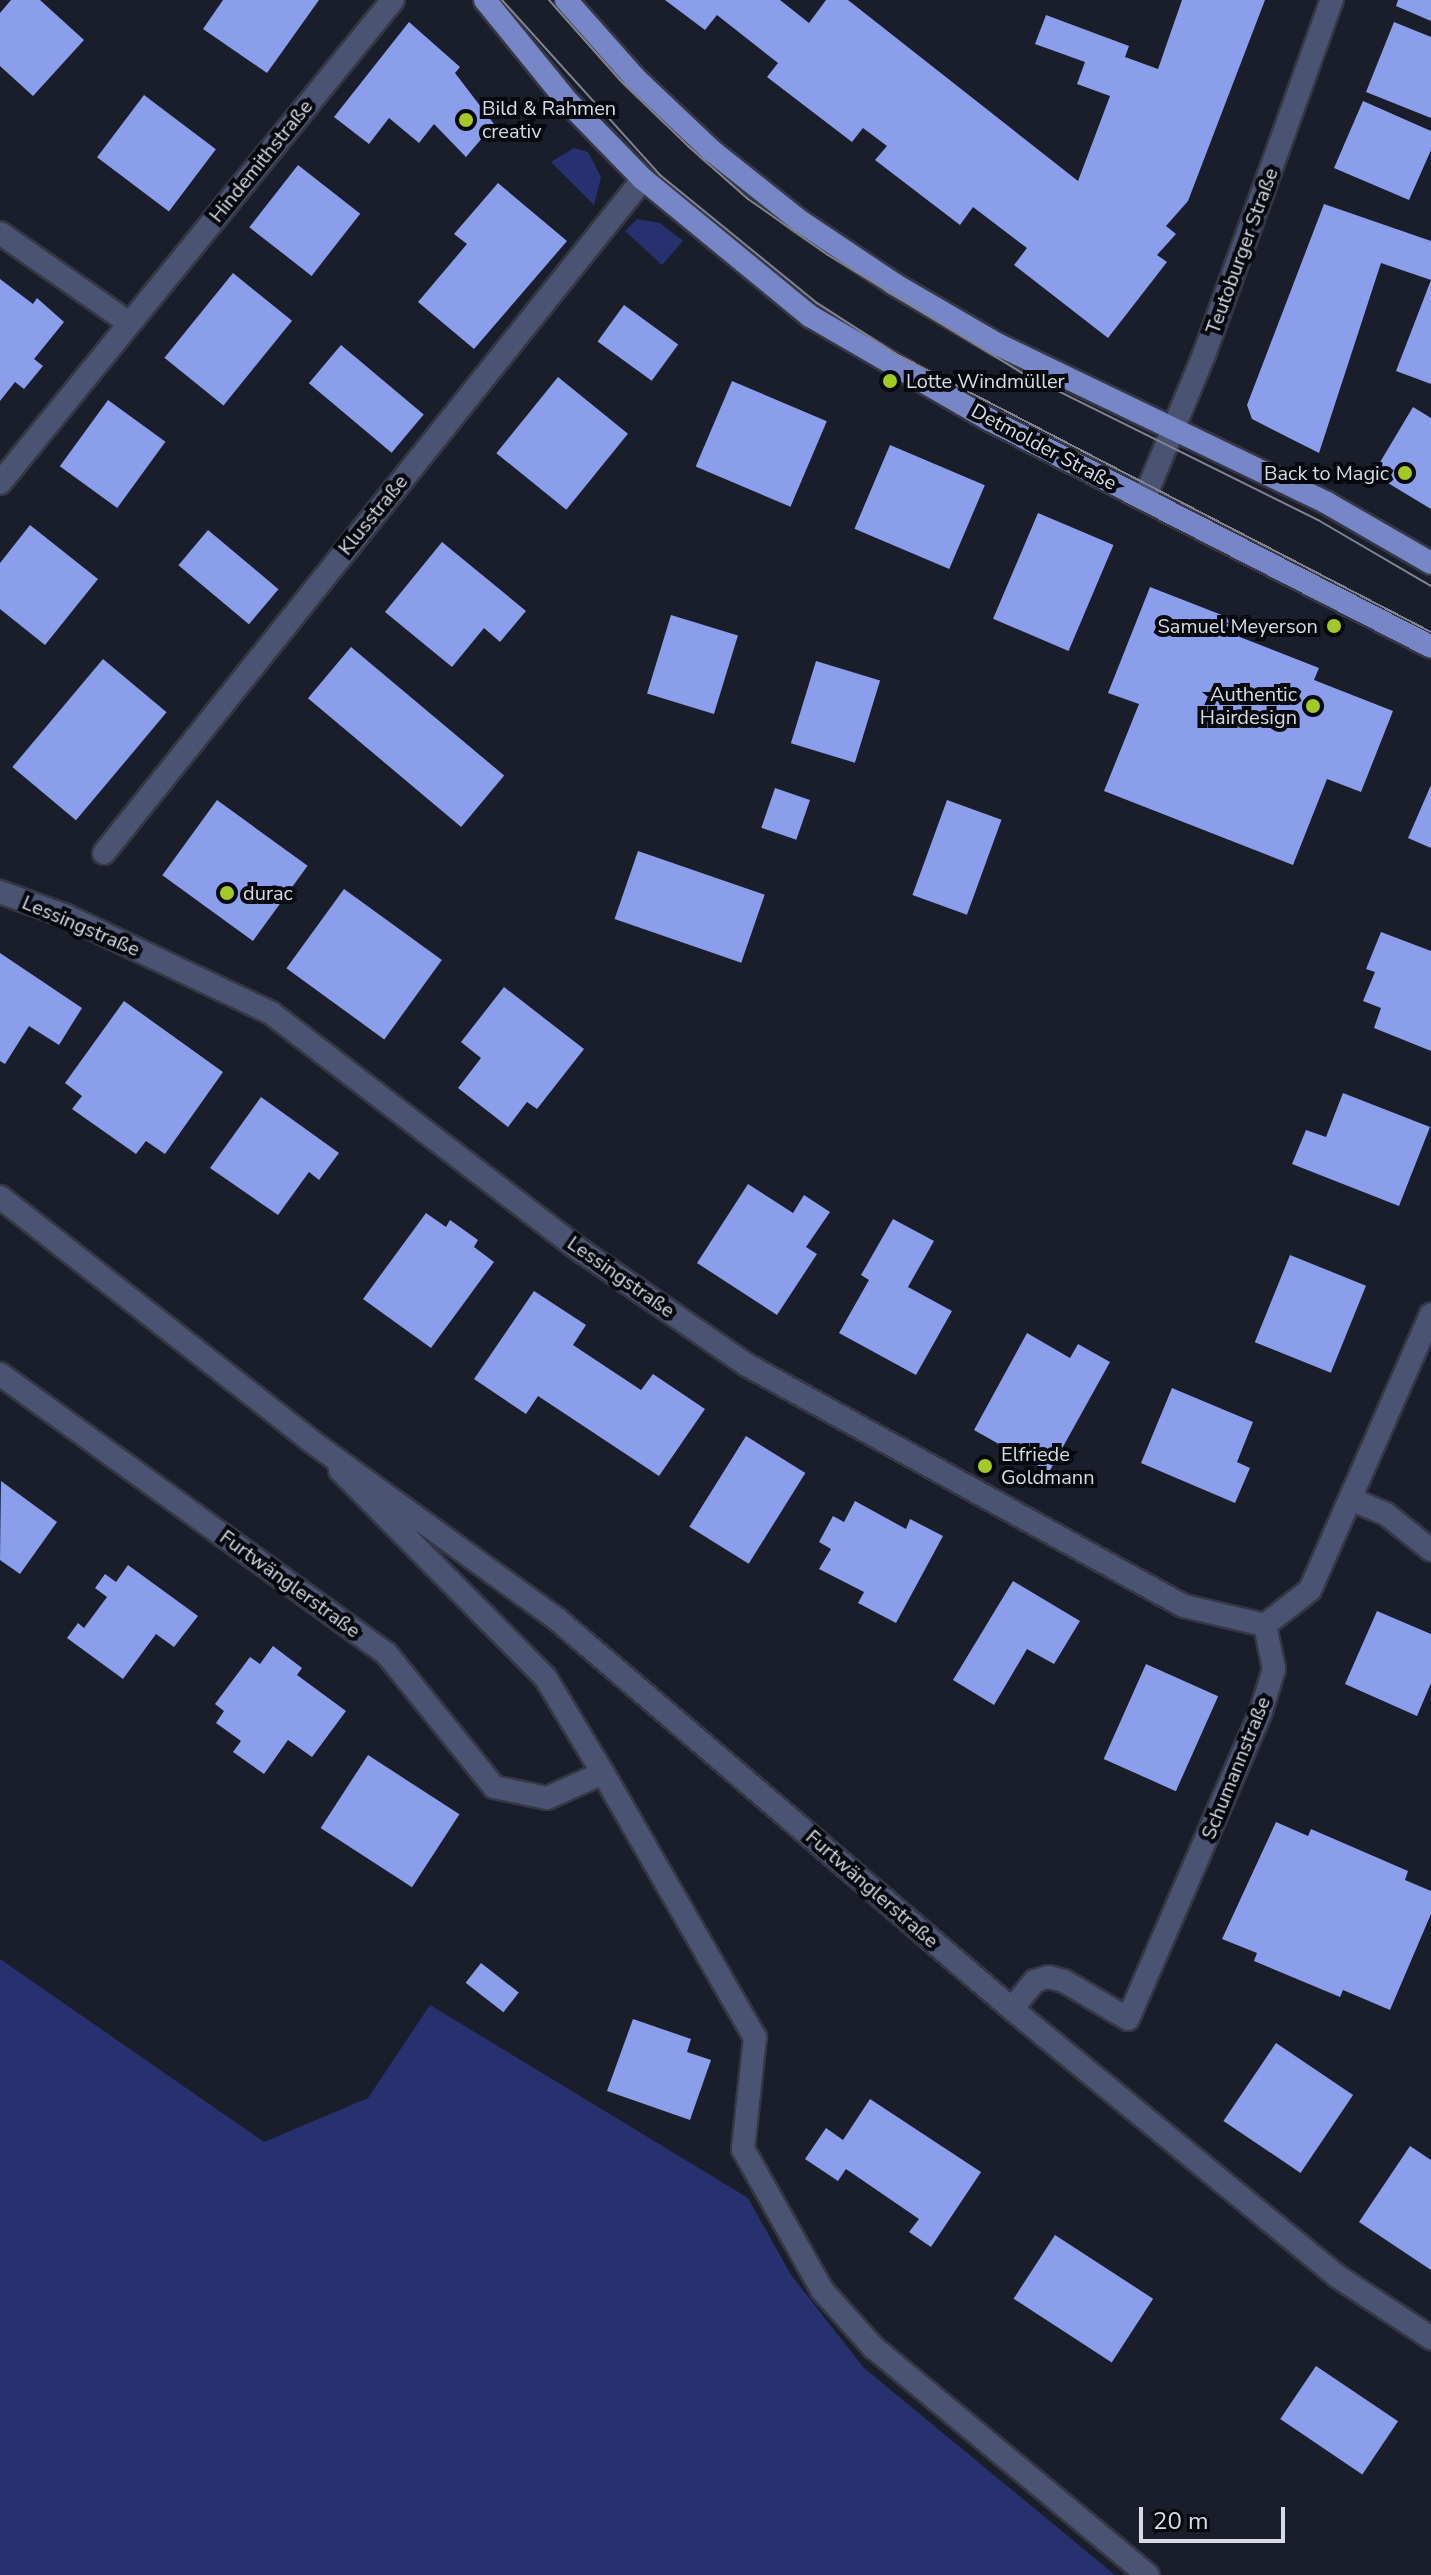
<!DOCTYPE html>
<meta charset="utf-8">
<style>
body{margin:0}
#map{position:relative;width:1431px;height:2575px;overflow:hidden;background:#1a1e2a;font-family:"Nunito Sans",sans-serif}
div>[style]{position:absolute}
[style*='--x']{left:calc(var(--x)*1px);top:calc(var(--y)*1px);width:calc(var(--w)*1px);rotate:calc(var(--a)*1deg)}
.green>*{inset:0;background:#27316f}
.building>*{inset:0;background:#8a9eec;transform-origin:0 0}
.roads{filter:drop-shadow(2px 0 #353844) drop-shadow(-2px 0 #353844) drop-shadow(0 2px #353844) drop-shadow(0 -2px #353844)}
.service>*{height:22px;margin:-11px;padding:0 11px;transform-origin:11px;border-radius:11px;background:#4a5372}
.minor>*{height:22px;margin:-11px;padding:0 11px;transform-origin:11px;border-radius:11px;background:#4a5372}
.tertiary>*{height:22px;margin:-11px;padding:0 11px;transform-origin:11px;border-radius:11px;background:#4a5372}
.primary>*{height:22px;margin:-11px;padding:0 11px;transform-origin:11px;border-radius:11px;background:#7686c7}
.tram>*{height:2px;margin:-1px;padding:0 1px;transform-origin:1px;border-radius:1px;background:#81848f}
.dots>*{width:22px;height:22px;translate:-50% -50%;box-sizing:border-box;border:4px solid #07080e;border-radius:50%}
span{translate:-50% -50%;white-space:nowrap;text-align:center;line-height:1.15;-webkit-text-stroke:8px #07080e;paint-order:stroke}
.poi-label{font-size:20px;color:#d8dbe4}
.left{translate:0 -50%;text-align:left}
.right{translate:-100% -50%;text-align:right}
.street-label{font-size:20px;color:#d8dbe4}
.scale{position:absolute;left:1139px;top:2507px;width:146px;height:36px;box-sizing:border-box;border:4px solid #d8dbe4;border-top:0;padding-left:10px;font-size:24px;line-height:28px;white-space:nowrap;color:#d8dbe4;-webkit-text-stroke:6px #07080e;paint-order:stroke}
</style>
<div id="map">
<div class="green">
<div style="clip-path:polygon(574px 148px,588px 152px,601px 177px,594px 205px,551px 162px)"></div>
<div style="clip-path:polygon(637px 219px,660px 223px,683px 241px,662px 265px,625px 231px)"></div>
<div style="clip-path:polygon(0 1959px,264px 2142px,368px 2098px,430px 2005px,748px 2198px,791px 2275px,864px 2368px,1115px 2575px,0 2575px)"></div>
</div>
<div class="building">
<div style="clip-path:polygon(11px 0,40px 0,84px 40px,33px 96px,0 66px,0 13px)"></div>
<div style="clip-path:polygon(223px 0,319px 0,267px 73px,203px 29px)"></div>
<div style="clip-path:polygon(665px 0,780px 0,809px 23px,826px 0,848px 0,1078px 181px,1110px 96px,1077px 84px,1085px 62px,1035px 44px,1046px 15px,1129px 46px,1125px 57px,1158px 69px,1182px 0,1265px 0,1188px 201px,1166px 226px,1176px 234px,1157px 255px,1167px 262px,1108px 338px,1014px 265px,1027px 248px,973px 207px,960px 225px,875px 160px,887px 146px,863px 128px,852px 142px,767px 77px,778px 63px,717px 15px,705px 30px)"></div>
<div style="clip-path:polygon(1398px 0,1431px 0,1431px 21px,1396px 6px)"></div>
<div style="clip-path:polygon(409px 22px,460px 67px,455px 73px,494px 124px,466px 157px,434px 124px,419px 143px,389px 118px,369px 144px,334px 117px)"></div>
<div style="clip-path:polygon(1394px 22px,1431px 37px,1431px 118px,1366px 92px)"></div>
<div style="left:144px;top:95px;width:90px;height:78px;rotate:37deg"></div>
<div style="clip-path:polygon(1363px 101px,1431px 131px,1431px 150px,1409px 200px,1334px 168px)"></div>
<div style="left:298px;top:165px;width:79px;height:79px;rotate:38deg"></div>
<div style="clip-path:polygon(498px 183px,567px 241px,474px 349px,418px 302px,467px 244px,454px 234px)"></div>
<div style="clip-path:polygon(1324px 204px,1431px 241px,1431px 280px,1381px 263px,1319px 453px,1252px 419px,1247px 405px)"></div>
<div style="left:233px;top:273px;width:76px;height:109px;rotate:39deg"></div>
<div style="clip-path:polygon(0 279px,33px 304px,37px 298px,64px 322px,34px 359px,43px 366px,24px 389px,15px 382px,0 401px)"></div>
<div style="clip-path:polygon(1431px 280px,1431px 384px,1396px 371px)"></div>
<div style="left:624px;top:305px;width:67px;height:45px;rotate:36deg"></div>
<div style="left:341px;top:345px;width:108px;height:50px;rotate:40deg"></div>
<div style="left:558px;top:377px;width:90px;height:98px;rotate:39deg"></div>
<div style="left:732px;top:381px;width:103px;height:93px;rotate:23deg"></div>
<div style="left:108px;top:400px;width:71px;height:82px;rotate:36deg"></div>
<div style="clip-path:polygon(1413px 407px,1431px 418px,1431px 509px,1373px 474px)"></div>
<div style="left:890px;top:445px;width:103px;height:91px;rotate:23deg"></div>
<div style="left:1038px;top:513px;width:82px;height:115px;rotate:23deg"></div>
<div style="clip-path:polygon(30px 525px,98px 579px,45px 645px,0 609px,0 563px)"></div>
<div style="left:208px;top:530px;width:92px;height:46px;rotate:40deg"></div>
<div style="clip-path:polygon(442px 542px,526px 611px,500px 642px,484px 628px,452px 667px,385px 612px)"></div>
<div style="clip-path:polygon(1150px 587px,1232px 619px,1227px 632px,1319px 668px,1314px 680px,1393px 711px,1361px 792px,1327px 779px,1293px 865px,1104px 791px,1139px 704px,1108px 693px)"></div>
<div style="left:671px;top:615px;width:70px;height:82px;rotate:17deg"></div>
<div style="left:351px;top:647px;width:200px;height:67px;rotate:40deg"></div>
<div style="left:103px;top:659px;width:83px;height:141px;rotate:40deg"></div>
<div style="left:816px;top:661px;width:67px;height:86px;rotate:17deg"></div>
<div style="clip-path:polygon(1431px 785px,1431px 848px,1408px 838px)"></div>
<div style="left:775px;top:788px;width:37px;height:42px;rotate:19deg"></div>
<div style="left:217px;top:800px;width:112px;height:93px;rotate:36deg"></div>
<div style="left:947px;top:800px;width:58px;height:101px;rotate:20deg"></div>
<div style="left:638px;top:851px;width:134px;height:72px;rotate:19deg"></div>
<div style="left:344px;top:889px;width:121px;height:98px;rotate:36deg"></div>
<div style="clip-path:polygon(1381px 932px,1431px 951px,1431px 1051px,1374px 1028px,1381px 1008px,1363px 1001px,1375px 972px,1366px 969px)"></div>
<div style="clip-path:polygon(0 953px,82px 1008px,59px 1045px,29px 1026px,5px 1064px,0 1061px)"></div>
<div style="clip-path:polygon(504px 987px,584px 1049px,537px 1109px,527px 1102px,508px 1127px,458px 1088px,481px 1058px,461px 1042px)"></div>
<div style="clip-path:polygon(124px 1001px,223px 1072px,165px 1154px,146px 1141px,136px 1154px,72px 1109px,82px 1096px,65px 1083px)"></div>
<div style="clip-path:polygon(1343px 1093px,1430px 1127px,1399px 1206px,1292px 1164px,1306px 1130px,1326px 1137px)"></div>
<div style="clip-path:polygon(261px 1097px,339px 1153px,319px 1180px,309px 1172px,278px 1215px,210px 1168px)"></div>
<div style="clip-path:polygon(748px 1184px,793px 1213px,804px 1195px,830px 1212px,806px 1247px,817px 1254px,777px 1315px,697px 1263px)"></div>
<div style="clip-path:polygon(426px 1213px,446px 1227px,450px 1220px,478px 1240px,474px 1247px,494px 1262px,431px 1348px,363px 1299px)"></div>
<div style="clip-path:polygon(893px 1219px,934px 1241px,908px 1287px,952px 1311px,916px 1375px,839px 1333px,869px 1280px,861px 1275px)"></div>
<div style="left:1290px;top:1255px;width:82px;height:94px;rotate:22deg"></div>
<div style="clip-path:polygon(534px 1291px,586px 1325px,573px 1345px,641px 1390px,653px 1374px,705px 1409px,659px 1476px,538px 1396px,526px 1414px,474px 1379px)"></div>
<div style="clip-path:polygon(1027px 1333px,1070px 1358px,1078px 1344px,1110px 1362px,1049px 1472px,974px 1430px)"></div>
<div style="clip-path:polygon(1172px 1388px,1253px 1422px,1237px 1462px,1250px 1468px,1235px 1503px,1141px 1463px)"></div>
<div style="left:746px;top:1436px;width:70px;height:107px;rotate:32deg"></div>
<div style="clip-path:polygon(1px 1481px,57px 1522px,20px 1574px,0 1560px)"></div>
<div style="clip-path:polygon(855px 1501px,906px 1529px,910px 1519px,943px 1536px,896px 1623px,858px 1603px,864px 1592px,819px 1569px,831px 1549px,819px 1542px,833px 1516px,844px 1522px)"></div>
<div style="clip-path:polygon(128px 1565px,198px 1616px,174px 1647px,156px 1634px,123px 1679px,67px 1638px,78px 1623px,84px 1628px,107px 1597px,95px 1588px,105px 1574px,116px 1582px)"></div>
<div style="clip-path:polygon(1013px 1581px,1080px 1621px,1054px 1664px,1027px 1649px,994px 1705px,953px 1680px)"></div>
<div style="clip-path:polygon(1377px 1611px,1431px 1634px,1431px 1683px,1417px 1716px,1345px 1684px)"></div>
<div style="clip-path:polygon(273px 1646px,302px 1668px,297px 1675px,346px 1711px,312px 1757px,288px 1740px,264px 1774px,233px 1752px,241px 1741px,216px 1723px,224px 1711px,215px 1704px,250px 1657px,260px 1664px)"></div>
<div style="left:1146px;top:1664px;width:79px;height:104px;rotate:24deg"></div>
<div style="left:368px;top:1755px;width:109px;height:87px;rotate:33deg"></div>
<div style="clip-path:polygon(1276px 1822px,1308px 1836px,1311px 1829px,1408px 1871px,1405px 1880px,1431px 1891px,1431px 1914px,1390px 2010px,1343px 1990px,1340px 1997px,1254px 1961px,1257px 1953px,1222px 1939px)"></div>
<div style="left:481px;top:1963px;width:48px;height:25px;rotate:38deg"></div>
<div style="clip-path:polygon(633px 2019px,691px 2039px,687px 2052px,711px 2060px,690px 2120px,607px 2091px)"></div>
<div style="left:1276px;top:2043px;width:93px;height:94px;rotate:34deg"></div>
<div style="clip-path:polygon(870px 2099px,981px 2172px,931px 2247px,909px 2232px,919px 2219px,846px 2169px,838px 2181px,805px 2159px,826px 2128px,843px 2140px)"></div>
<div style="clip-path:polygon(1410px 2146px,1431px 2160px,1431px 2270px,1359px 2222px)"></div>
<div style="left:1055px;top:2235px;width:117px;height:76px;rotate:33deg"></div>
<div style="left:1316px;top:2366px;width:99px;height:64px;rotate:34deg"></div>
</div>
<div class="roads">
<div class="service">
<div style="--x:0;--y:1374;--w:476;--a:35.9"></div>
<div style="--x:386;--y:1653;--w:172;--a:51.1"></div>
<div style="--x:494;--y:1787;--w:54;--a:11.7"></div>
<div style="--x:547;--y:1798;--w:61;--a:-24.1"></div>
<div style="--x:340;--y:1470;--w:291;--a:45.3"></div>
<div style="--x:545;--y:1677;--w:112;--a:58.9"></div>
<div style="--x:603;--y:1773;--w:305;--a:60.1"></div>
<div style="--x:755;--y:2037;--w:113;--a:96.1"></div>
<div style="--x:743;--y:2149;--w:162;--a:60.7"></div>
<div style="--x:822;--y:2290;--w:76;--a:48.2"></div>
<div style="--x:873;--y:2347;--w:357;--a:39.7"></div>
</div>
<div class="minor">
<div style="--x:0;--y:233;--w:157;--a:34.9"></div>
<div style="--x:0;--y:483;--w:623;--a:-50.87"></div>
<div style="--x:104;--y:853;--w:863;--a:-51.35"></div>
<div style="--x:0;--y:892;--w:70;--a:20"></div>
<div style="--x:66;--y:916;--w:227;--a:25.3"></div>
<div style="--x:271;--y:1013;--w:393;--a:37.5"></div>
<div style="--x:583;--y:1252;--w:199;--a:34.6"></div>
<div style="--x:747;--y:1365;--w:499;--a:28.9"></div>
<div style="--x:1184;--y:1606;--w:83;--a:13.2"></div>
<div style="--x:0;--y:1197;--w:395;--a:38.1"></div>
<div style="--x:311;--y:1441;--w:305;--a:35.9"></div>
<div style="--x:558;--y:1620;--w:598;--a:40.59"></div>
<div style="--x:1012;--y:2009;--w:421;--a:39.4"></div>
<div style="--x:1337;--y:2276;--w:113;--a:33.4"></div>
<div style="--x:1353;--y:1500;--w:36;--a:23"></div>
<div style="--x:1386;--y:1514;--w:58;--a:38.7"></div>
<div style="--x:1265;--y:1625;--w:57;--a:-37.9"></div>
<div style="--x:1310;--y:1590;--w:301;--a:-66.3"></div>
<div style="--x:1012;--y:2009;--w:36;--a:-51"></div>
<div style="--x:1035;--y:1981;--w:14;--a:-17"></div>
<div style="--x:1048;--y:1977;--w:16;--a:14"></div>
<div style="--x:1064;--y:1981;--w:74;--a:30.7"></div>
<div style="--x:1128;--y:2019;--w:335;--a:-66.6"></div>
<div style="--x:1261;--y:1711;--w:44;--a:-72.8"></div>
<div style="--x:1274;--y:1669;--w:45;--a:-101.6"></div>
</div>
<div class="tertiary">
<div style="--x:1144;--y:499;--w:156;--a:-67.4"></div>
<div style="--x:1204;--y:355;--w:377;--a:-70.2"></div>
</div>
<div class="primary">
<div style="--x:485;--y:0;--w:132;--a:50.9"></div>
<div style="--x:568;--y:102;--w:107;--a:45.8"></div>
<div style="--x:643;--y:179;--w:216;--a:39.4"></div>
<div style="--x:810;--y:316;--w:206;--a:30.1"></div>
<div style="--x:988;--y:419;--w:498;--a:27.2"></div>
<div style="--x:566;--y:0;--w:104;--a:48.5"></div>
<div style="--x:635;--y:78;--w:106;--a:43.5"></div>
<div style="--x:712;--y:151;--w:112;--a:38.5"></div>
<div style="--x:800;--y:221;--w:113;--a:33.8"></div>
<div style="--x:894;--y:284;--w:121;--a:30.2"></div>
<div style="--x:999;--y:345;--w:364;--a:25.7"></div>
<div style="--x:1327;--y:503;--w:120;--a:30"></div>
</div>
</div>
<div class="tram">
<div style="--x:502;--y:0;--w:236;--a:47.9"></div>
<div style="--x:660;--y:175;--w:203;--a:39.2"></div>
<div style="--x:817;--y:303;--w:94;--a:32.8"></div>
<div style="--x:896;--y:354;--w:603;--a:27.46"></div>
<div style="--x:549;--y:0;--w:107;--a:48.4"></div>
<div style="--x:620;--y:80;--w:95;--a:44.1"></div>
<div style="--x:688;--y:146;--w:80;--a:41.5"></div>
<div style="--x:748;--y:199;--w:98;--a:35"></div>
<div style="--x:828;--y:255;--w:229;--a:31.3"></div>
<div style="--x:1024;--y:374;--w:328;--a:26.4"></div>
<div style="--x:1318;--y:520;--w:131;--a:30.3"></div>
</div>
<div class="dots">
<div style="left:466px;top:120px;background:#a3c926"></div>
<div style="left:890px;top:381px;background:#a3c926"></div>
<div style="left:1405px;top:473px;background:#a3c926"></div>
<div style="left:1334px;top:626px;background:#a3c926"></div>
<div style="left:1313px;top:706px;background:#a3c926"></div>
<div style="left:227px;top:893px;background:#a3c926"></div>
<div style="left:985px;top:1466px;background:#a3c926"></div>
</div>
<div class="poi-label">
<span class="left" style="left:482px;top:120px">Bild &amp; Rahmen<br>creativ</span>
<span class="left" style="left:906px;top:381px">Lotte Windmüller</span>
<span class="right" style="left:1389px;top:473px">Back to Magic</span>
<span class="right" style="left:1318px;top:626px">Samuel Meyerson</span>
<span class="right" style="left:1297px;top:706px">Authentic<br>Hairdesign</span>
<span class="left" style="left:243px;top:893px">durac</span>
<span class="left" style="left:1001px;top:1466px">Elfriede<br>Goldmann</span>
</div>
<div class="street-label">
<span style="left:261px;top:161px;rotate:-51deg">Hindemithstraße</span>
<span style="left:1242px;top:251px;rotate:-70deg">Teutoburger Straße</span>
<span style="left:1044px;top:447px;rotate:28deg">Detmolder Straße</span>
<span style="left:373px;top:515px;rotate:-51deg">Klusstraße</span>
<span style="left:81px;top:926px;rotate:23deg">Lessingstraße</span>
<span style="left:621px;top:1277px;rotate:35deg">Lessingstraße</span>
<span style="left:290px;top:1584px;rotate:36deg">Furtwänglerstraße</span>
<span style="left:1236px;top:1768px;rotate:-68deg">Schumannstraße</span>
<span style="left:872px;top:1889px;rotate:41deg">Furtwänglerstraße</span>
</div>
<div class="scale">20 m</div>
</div>
